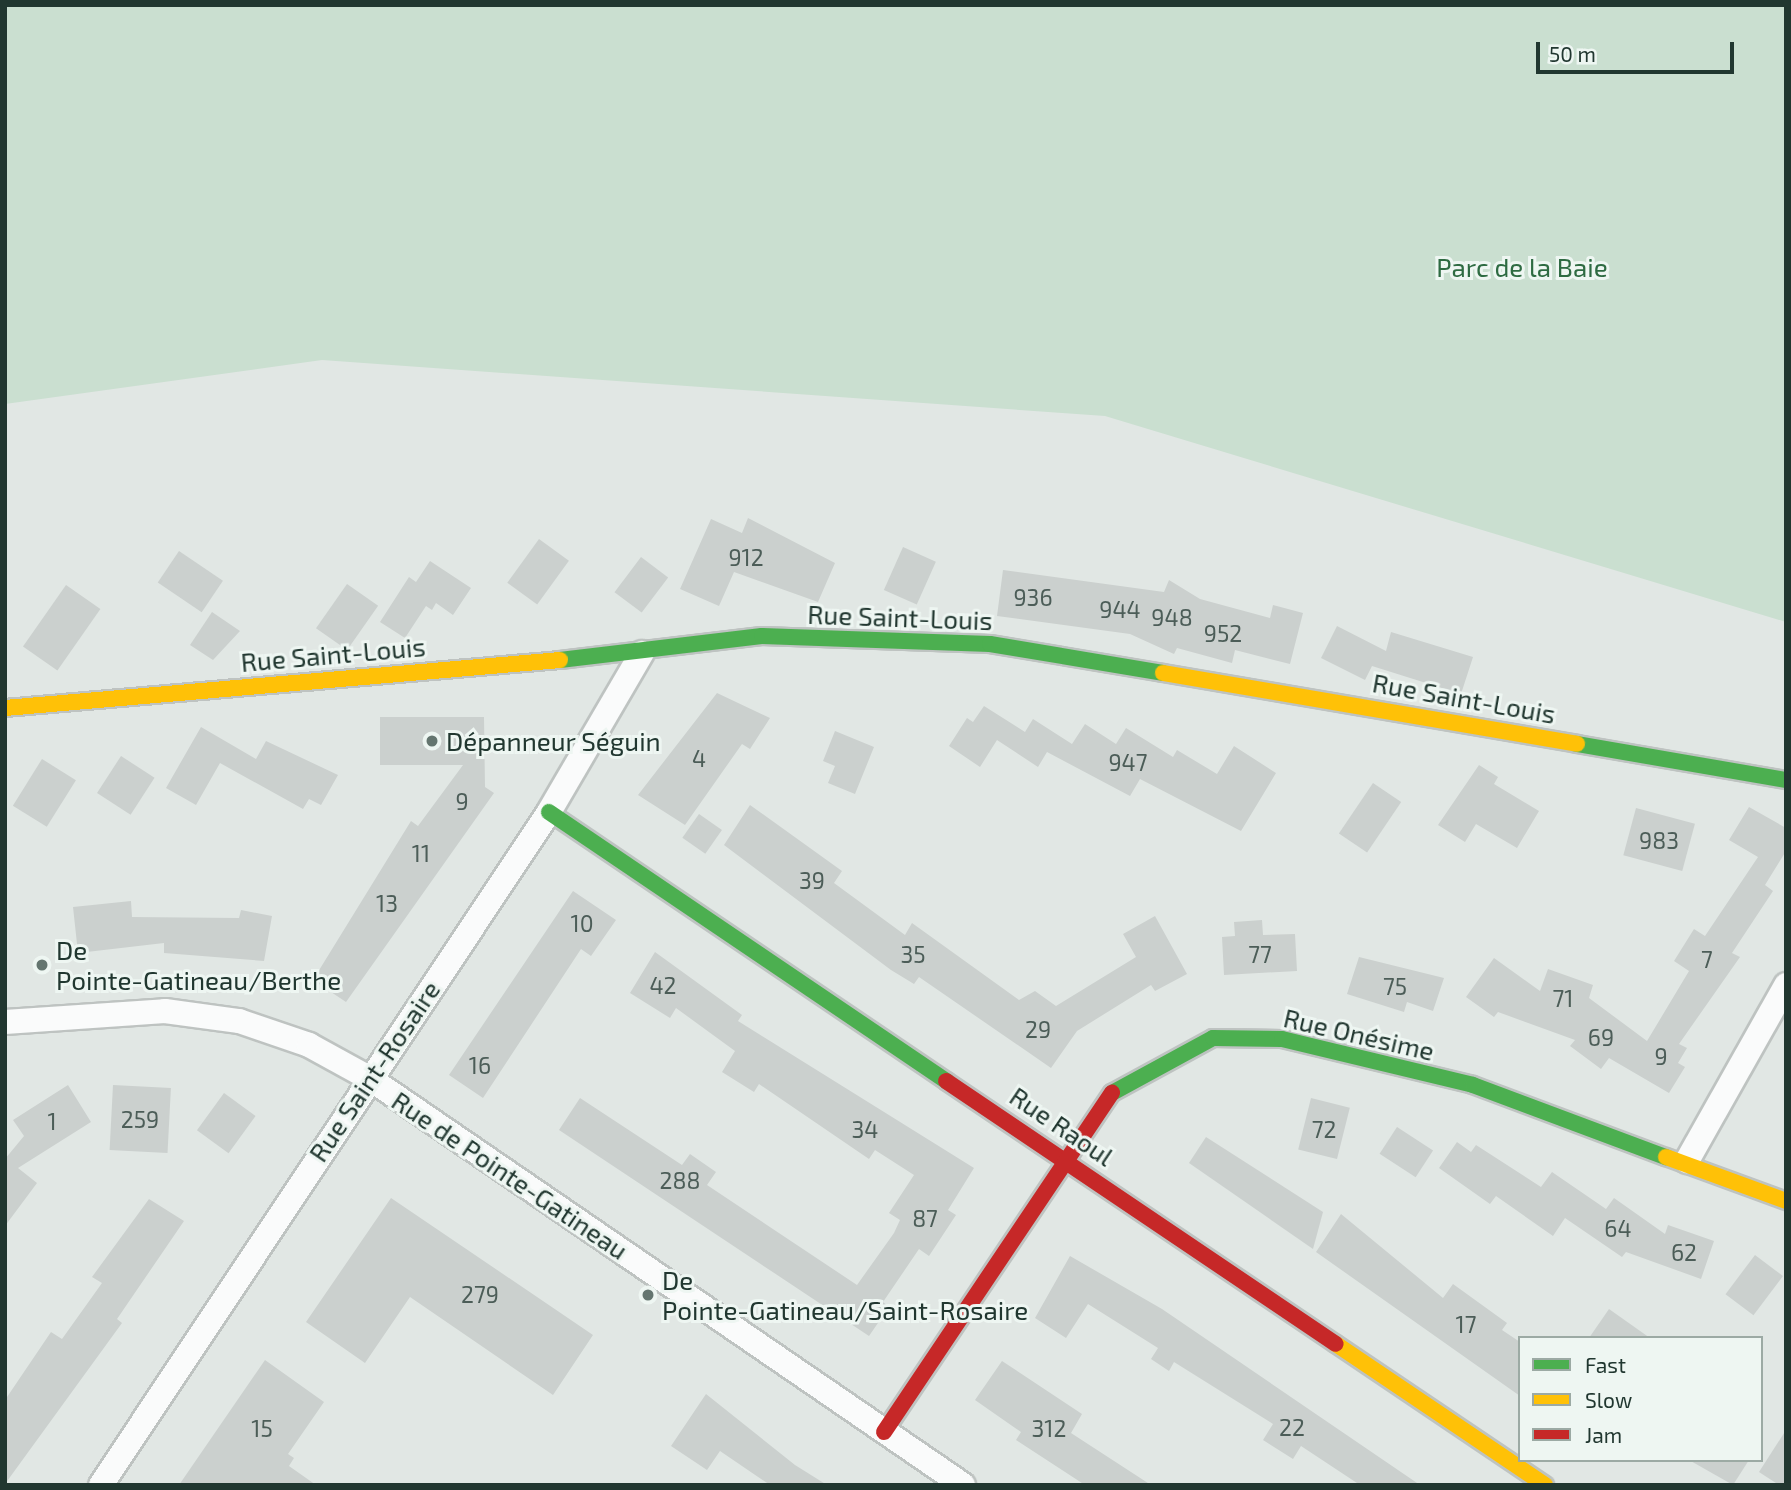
<!DOCTYPE html>
<meta charset="utf-8">
<style>
body{margin:0}
#map{position:relative;width:1791px;height:1490px;overflow:hidden;background:#e1e7e4;font-family:"Exo 2",sans-serif}
div>[style]{position:absolute}
[style*='--x']{left:calc(var(--x)*1px);top:calc(var(--y)*1px);width:calc(var(--w)*1px);rotate:calc(var(--a)*1deg)}
.green>*{inset:0;background:#cadfd0}
.building>*{inset:0;background:#cbd0ce;transform-origin:0 0}
.roads{filter:drop-shadow(2px 0 #bec3c1) drop-shadow(-2px 0 #bec3c1) drop-shadow(0 2px #bec3c1) drop-shadow(0 -2px #bec3c1)}
.street>*{height:24px;margin:-12px;padding:0 12px;transform-origin:12px;border-radius:12px;background:#fafbfb}
.fast>*{height:16px;margin:-8px;padding:0 8px;transform-origin:8px;border-radius:8px;background:#4caf50}
.slow>*{height:16px;margin:-8px;padding:0 8px;transform-origin:8px;border-radius:8px;background:#ffc107}
.jam>*{height:16px;margin:-8px;padding:0 8px;transform-origin:8px;border-radius:8px;background:#c62828}
.dots>*{width:19px;height:19px;translate:-50% -50%;box-sizing:border-box;border:4px solid #eef6f2;border-radius:50%}
span{translate:-50% -50%;white-space:nowrap;text-align:center;line-height:1.15;-webkit-text-stroke:6px #eef6f2;paint-order:stroke}
.number-label{font-size:23px;color:#4c5d58}
.number-label span{-webkit-text-stroke-width:0}
.park-label{font-size:26px;color:#2e6b42}
.street-label{font-size:26px;color:#213730}
.poi-label{font-size:26px;color:#213730}
.left{translate:0 -50%;text-align:left}
.frame{position:absolute;inset:0;border:7px solid #213730;pointer-events:none}
.legend{position:absolute;left:1518px;top:1336px;width:245px;height:126px;box-sizing:border-box;background:#eef6f2;border:2px solid #9caaa4;margin:0;padding:9px 12px;list-style:none;font-size:21px;color:#213730}
.legend li{display:flex;align-items:center;gap:14px;height:35px}
.legend b{width:35px;border:2px solid #9caaa4}
.scale{position:absolute;left:1536px;top:42px;width:198px;height:32px;box-sizing:border-box;border:4px solid #213730;border-top:0;padding-left:9px;font-size:21px;line-height:24px;white-space:nowrap;color:#213730;-webkit-text-stroke:5px #eef6f2;paint-order:stroke}
</style>
<div id="map">
<div class="green">
<div style="clip-path:polygon(5px 5px,1786px 5px,1786px 622px,1105px 416px,322px 360px,5px 404px)"></div>
</div>
<div class="building">
<div style="clip-path:polygon(748px 518px,835px 563px,818px 602px,734px 572px,719px 606px,680px 589px,711px 519px,742px 533px)"></div>
<div style="left:539px;top:539px;width:37px;height:54px;rotate:36deg"></div>
<div style="left:903px;top:547px;width:36px;height:47px;rotate:24deg"></div>
<div style="left:179px;top:551px;width:53px;height:38px;rotate:34deg"></div>
<div style="left:641px;top:557px;width:34px;height:44px;rotate:37deg"></div>
<div style="clip-path:polygon(430px 561px,471px 588px,453px 615px,436px 603px,432px 610px,426px 606px,405px 638px,380px 622px,409px 577px,416px 582px)"></div>
<div style="clip-path:polygon(1003px 570px,1164px 592px,1169px 580px,1200px 599px,1270px 618px,1273px 605px,1303px 613px,1290px 664px,1235px 650px,1232px 663px,1177px 648px,1174px 654px,1130px 634px,997px 616px)"></div>
<div style="left:347px;top:584px;width:38px;height:54px;rotate:35deg"></div>
<div style="left:66px;top:585px;width:42px;height:75px;rotate:35deg"></div>
<div style="clip-path:polygon(212px 612px,240px 631px,213px 660px,190px 645px)"></div>
<div style="clip-path:polygon(1337px 626px,1386px 651px,1391px 632px,1473px 657px,1461px 694px,1372px 666px,1365px 680px,1321px 658px)"></div>
<div style="clip-path:polygon(717px 693px,770px 718px,750px 749px,742px 744px,685px 825px,638px 795px)"></div>
<div style="clip-path:polygon(984px 706px,1025px 732px,1033px 719px,1072px 744px,1085px 724px,1116px 744px,1126px 728px,1173px 757px,1177px 750px,1217px 774px,1234px 746px,1276px 773px,1241px 831px,1140px 779px,1130px 796px,1047px 752px,1038px 767px,997px 740px,980px 767px,949px 746px,967px 718px,973px 722px)"></div>
<div style="clip-path:polygon(380px 717px,484px 717px,485px 787px,494px 793px,346px 1002px,313px 980px,411px 821px,418px 826px,463px 765px,380px 765px)"></div>
<div style="clip-path:polygon(201px 727px,256px 759px,266px 741px,338px 775px,321px 805px,309px 799px,303px 809px,220px 763px,196px 805px,166px 788px)"></div>
<div style="clip-path:polygon(835px 731px,874px 747px,855px 794px,828px 783px,835px 766px,823px 761px)"></div>
<div style="left:121px;top:756px;width:40px;height:44px;rotate:33deg"></div>
<div style="left:42px;top:759px;width:40px;height:55px;rotate:32deg"></div>
<div style="clip-path:polygon(1479px 765px,1498px 777px,1494px 784px,1539px 811px,1517px 848px,1476px 824px,1465px 842px,1438px 825px)"></div>
<div style="left:1373px;top:783px;width:34px;height:61px;rotate:34deg"></div>
<div style="clip-path:polygon(750px 805px,842px 871px,834px 883px,905px 935px,912px 923px,1019px 1000px,1035px 991px,1056px 1006px,1136px 957px,1123px 934px,1155px 916px,1187px 974px,1155px 991px,1151px 985px,1077px 1031px,1051px 1068px,919px 977px,914px 984px,891px 970px,724px 845px)"></div>
<div style="clip-path:polygon(1749px 807px,1786px 828px,1786px 851px,1765px 885px,1773px 891px,1732px 953px,1740px 957px,1679px 1044px,1687px 1048px,1678px 1063px,1685px 1067px,1669px 1093px,1609px 1058px,1601px 1069px,1570px 1046px,1575px 1040px,1498px 1012px,1494px 1017px,1466px 997px,1494px 958px,1540px 991px,1548px 969px,1593px 985px,1589px 998px,1647px 1041px,1689px 971px,1674px 961px,1694px 929px,1705px 936px,1758px 857px,1729px 840px)"></div>
<div style="left:1636px;top:808px;width:61px;height:49px;rotate:15deg"></div>
<div style="left:699px;top:814px;width:28px;height:29px;rotate:35deg"></div>
<div style="clip-path:polygon(573px 891px,616px 920px,591px 956px,581px 949px,483px 1098px,449px 1075px)"></div>
<div style="clip-path:polygon(131px 901px,132px 917px,239px 918px,241px 910px,272px 916px,264px 961px,164px 953px,164px 943px,78px 953px,73px 907px)"></div>
<div style="clip-path:polygon(1262px 920px,1263px 935px,1295px 934px,1297px 971px,1224px 975px,1222px 937px,1235px 936px,1234px 922px)"></div>
<div style="clip-path:polygon(655px 952px,742px 1015px,738px 1021px,974px 1168px,948px 1210px,956px 1215px,929px 1256px,919px 1249px,883px 1302px,889px 1307px,869px 1336px,559px 1130px,580px 1098px,682px 1165px,690px 1154px,716px 1172px,707px 1185px,857px 1285px,894px 1233px,900px 1220px,889px 1213px,914px 1175px,875px 1150px,869px 1159px,759px 1084px,754px 1092px,722px 1072px,735px 1051px,676px 1008px,670px 1018px,630px 993px)"></div>
<div style="clip-path:polygon(1359px 957px,1444px 978px,1433px 1011px,1407px 1002px,1404px 1012px,1347px 994px)"></div>
<div style="clip-path:polygon(68px 1085px,91px 1122px,18px 1168px,37px 1183px,5px 1226px,5px 1159px,24px 1136px,13px 1120px)"></div>
<div style="left:113px;top:1085px;width:58px;height:65px;rotate:3deg"></div>
<div style="left:224px;top:1093px;width:39px;height:46px;rotate:36deg"></div>
<div style="left:1311px;top:1098px;width:40px;height:53px;rotate:14deg"></div>
<div style="left:1397px;top:1127px;width:43px;height:32px;rotate:33deg"></div>
<div style="clip-path:polygon(1206px 1137px,1323px 1212px,1313px 1249px,1189px 1163px)"></div>
<div style="clip-path:polygon(1457px 1142px,1471px 1152px,1476px 1145px,1541px 1187px,1552px 1172px,1606px 1209px,1614px 1198px,1665px 1234px,1668px 1225px,1714px 1241px,1701px 1279px,1626px 1252px,1622px 1257px,1565px 1218px,1553px 1236px,1496px 1196px,1490px 1204px,1439px 1168px)"></div>
<div style="clip-path:polygon(391px 1198px,593px 1335px,553px 1395px,410px 1297px,365px 1363px,306px 1322px)"></div>
<div style="clip-path:polygon(149px 1199px,184px 1221px,117px 1319px,122px 1323px,5px 1484px,5px 1400px,51px 1332px,62px 1339px,102px 1283px,92px 1277px)"></div>
<div style="clip-path:polygon(1341px 1214px,1443px 1298px,1453px 1284px,1507px 1323px,1502px 1330px,1520px 1342px,1520px 1396px,1316px 1252px)"></div>
<div style="left:1755px;top:1255px;width:35px;height:49px;rotate:37deg"></div>
<div style="clip-path:polygon(1070px 1256px,1162px 1309px,1420px 1485px,1360px 1485px,1301px 1446px,1293px 1459px,1263px 1440px,1273px 1424px,1174px 1362px,1169px 1371px,1151px 1359px,1158px 1348px,1088px 1304px,1066px 1338px,1035px 1318px)"></div>
<div style="clip-path:polygon(1609px 1309px,1650px 1338px,1589px 1338px)"></div>
<div style="clip-path:polygon(265px 1360px,324px 1402px,288px 1454px,294px 1458px,289px 1466px,316px 1485px,179px 1485px)"></div>
<div style="clip-path:polygon(1002px 1361px,1082px 1414px,1071px 1433px,1151px 1485px,1085px 1485px,1016px 1440px,1021px 1432px,975px 1400px)"></div>
<div style="clip-path:polygon(706px 1394px,795px 1465px,827px 1485px,770px 1485px,720px 1451px,707px 1470px,671px 1446px)"></div>
<div style="clip-path:polygon(1786px 1430px,1786px 1485px,1779px 1485px,1759px 1472px)"></div>
<div style="clip-path:polygon(1689px 1460px,1749px 1460px,1733px 1485px)"></div>
</div>
<div class="roads">
<div class="street">
<div style="--x:5;--y:1022;--w:160;--a:-3.9"></div>
<div style="--x:165;--y:1011;--w:75;--a:7.7"></div>
<div style="--x:239;--y:1021;--w:74;--a:18.9"></div>
<div style="--x:309;--y:1045;--w:68;--a:28.8"></div>
<div style="--x:369;--y:1078;--w:720;--a:34.42"></div>
<div style="--x:1687;--y:1161;--w:202;--a:-60.6"></div>
<div style="--x:101;--y:1485;--w:808;--a:-56.35"></div>
<div style="--x:549;--y:812;--w:184;--a:-59.7"></div>
</div>
<div class="fast">
<div style="--x:560;--y:660;--w:203;--a:-6.8"></div>
<div style="--x:762;--y:636;--w:228;--a:2"></div>
<div style="--x:990;--y:644;--w:175;--a:9.5"></div>
<div style="--x:1577;--y:744;--w:212;--a:9.8"></div>
<div style="--x:549;--y:812;--w:480;--a:34.1"></div>
<div style="--x:1112;--y:1093;--w:115;--a:-28.6"></div>
<div style="--x:1213;--y:1038;--w:69;--a:0.8"></div>
<div style="--x:1282;--y:1039;--w:196;--a:13.5"></div>
<div style="--x:1473;--y:1085;--w:206;--a:20.5"></div>
</div>
<div class="slow">
<div style="--x:1163;--y:673;--w:420;--a:9.7"></div>
<div style="--x:5;--y:708;--w:557;--a:-4.94"></div>
<div style="--x:1666;--y:1157;--w:128;--a:20.1"></div>
<div style="--x:1336;--y:1344;--w:252;--a:34"></div>
</div>
<div class="jam">
<div style="--x:946;--y:1081;--w:470;--a:34"></div>
<div style="--x:884;--y:1432;--w:409;--a:-56.1"></div>
</div>
</div>
<div class="dots">
<div style="left:432px;top:741px;background:#64756f"></div>
<div style="left:42px;top:965px;background:#64756f"></div>
<div style="left:648px;top:1295px;background:#64756f"></div>
</div>
<div class="number-label">
<span style="left:746px;top:557px">912</span>
<span style="left:1033px;top:597px">936</span>
<span style="left:1120px;top:609px">944</span>
<span style="left:1172px;top:617px">948</span>
<span style="left:1223px;top:633px">952</span>
<span style="left:699px;top:758px">4</span>
<span style="left:1128px;top:762px">947</span>
<span style="left:462px;top:801px">9</span>
<span style="left:1659px;top:840px">983</span>
<span style="left:421px;top:853px">11</span>
<span style="left:812px;top:880px">39</span>
<span style="left:387px;top:903px">13</span>
<span style="left:582px;top:923px">10</span>
<span style="left:913px;top:954px">35</span>
<span style="left:1260px;top:954px">77</span>
<span style="left:1707px;top:959px">7</span>
<span style="left:663px;top:985px">42</span>
<span style="left:1395px;top:986px">75</span>
<span style="left:1563px;top:998px">71</span>
<span style="left:1038px;top:1029px">29</span>
<span style="left:1601px;top:1037px">69</span>
<span style="left:1661px;top:1056px">9</span>
<span style="left:480px;top:1065px">16</span>
<span style="left:140px;top:1119px">259</span>
<span style="left:52px;top:1121px">1</span>
<span style="left:865px;top:1129px">34</span>
<span style="left:1324px;top:1129px">72</span>
<span style="left:680px;top:1180px">288</span>
<span style="left:925px;top:1218px">87</span>
<span style="left:1618px;top:1228px">64</span>
<span style="left:1684px;top:1252px">62</span>
<span style="left:480px;top:1294px">279</span>
<span style="left:1466px;top:1324px">17</span>
<span style="left:1292px;top:1427px">22</span>
<span style="left:262px;top:1428px">15</span>
<span style="left:1049px;top:1428px">312</span>
</div>
<div class="park-label">
<span style="left:1522px;top:267px">Parc de la Baie</span>
</div>
<div class="street-label">
<span style="left:900px;top:617px;rotate:2deg">Rue Saint-Louis</span>
<span style="left:333px;top:654px;rotate:-5deg">Rue Saint-Louis</span>
<span style="left:1464px;top:698px;rotate:10deg">Rue Saint-Louis</span>
<span style="left:1359px;top:1034px;rotate:13deg">Rue Onésime</span>
<span style="left:374px;top:1071px;rotate:-56deg">Rue Saint-Rosaire</span>
<span style="left:1062px;top:1126px;rotate:34deg">Rue Raoul</span>
<span style="left:510px;top:1175px;rotate:34deg">Rue de Pointe-Gatineau</span>
</div>
<div class="poi-label">
<span class="left" style="left:446px;top:741px">Dépanneur Séguin</span>
<span class="left" style="left:56px;top:965px">De<br>Pointe-Gatineau/Berthe</span>
<span class="left" style="left:662px;top:1295px">De<br>Pointe-Gatineau/Saint-Rosaire</span>
</div>
<div class="frame"></div>
<ul class="legend">
<li><b style="height:9px;background:#4caf50"></b>Fast</li>
<li><b style="height:9px;background:#ffc107"></b>Slow</li>
<li><b style="height:9px;background:#c62828"></b>Jam</li>
</ul>
<div class="scale">50 m</div>
</div>
